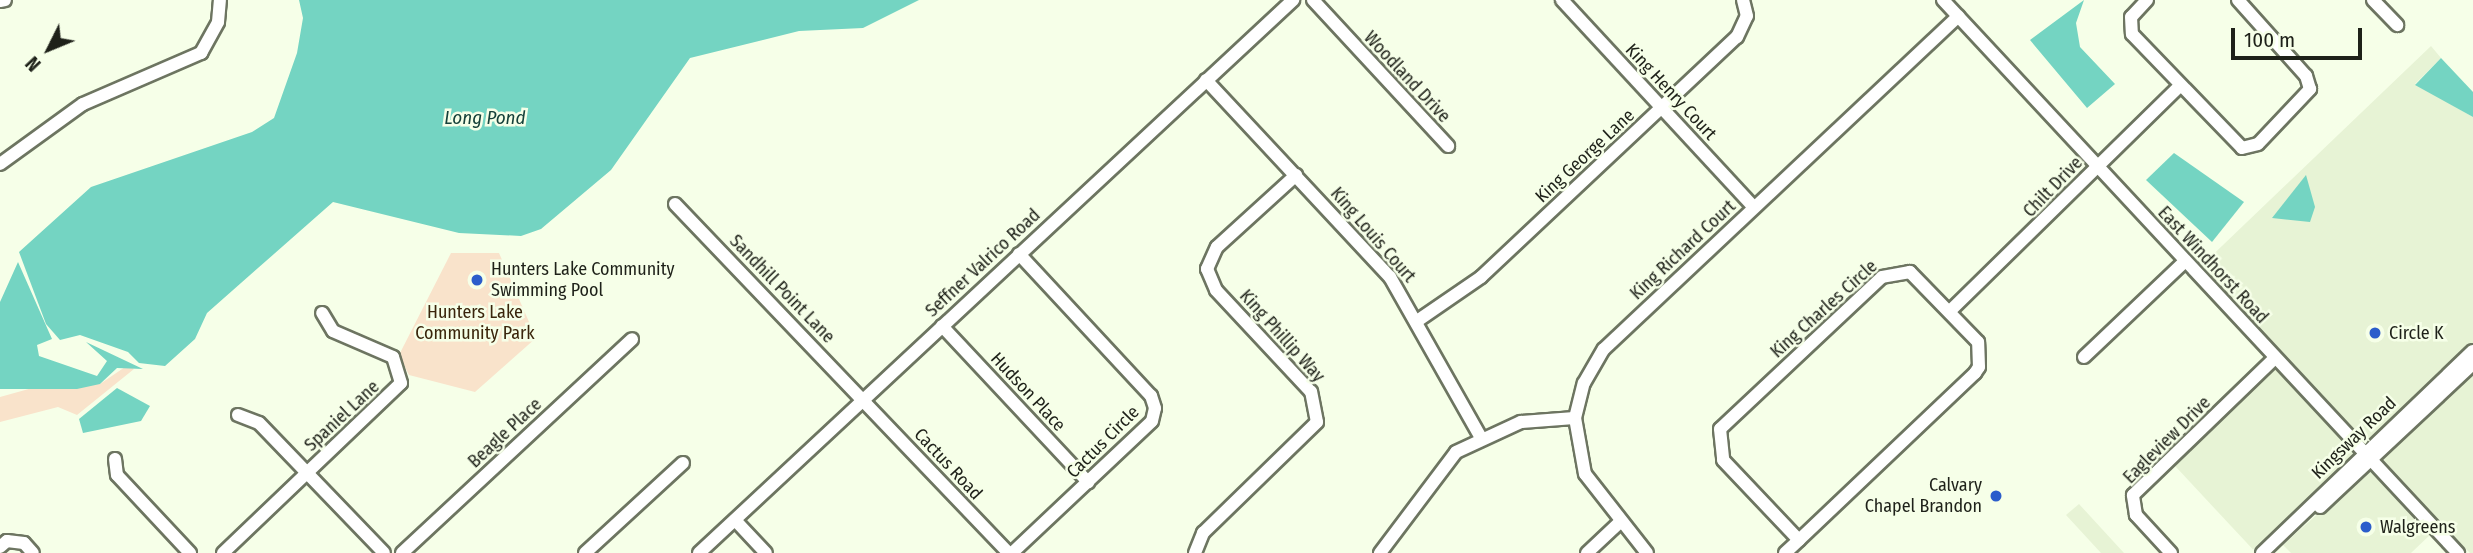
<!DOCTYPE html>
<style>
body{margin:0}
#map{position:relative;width:2473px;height:553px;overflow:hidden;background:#f6ffe8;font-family:"Fira Sans Condensed",sans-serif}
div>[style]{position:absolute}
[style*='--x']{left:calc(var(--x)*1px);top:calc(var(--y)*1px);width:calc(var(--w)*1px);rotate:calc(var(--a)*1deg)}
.built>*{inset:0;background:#e7f3d5;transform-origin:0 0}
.green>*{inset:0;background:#f9e3cb}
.water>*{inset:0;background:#74d4c2}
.roads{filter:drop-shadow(2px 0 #6d7561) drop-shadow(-2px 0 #6d7561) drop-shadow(0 2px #6d7561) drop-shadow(0 -2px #6d7561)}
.minor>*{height:12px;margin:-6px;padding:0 6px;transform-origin:6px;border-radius:6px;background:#fff}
.dots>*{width:19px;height:19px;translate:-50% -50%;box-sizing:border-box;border:4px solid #f6ffe8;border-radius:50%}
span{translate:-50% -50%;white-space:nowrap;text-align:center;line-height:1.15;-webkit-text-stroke:5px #f6ffe8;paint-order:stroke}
.street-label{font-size:18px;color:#1e2119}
.poi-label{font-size:18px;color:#1e2119}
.left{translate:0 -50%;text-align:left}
.right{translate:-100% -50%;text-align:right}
.park-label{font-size:18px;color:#3a250b}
.water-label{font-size:19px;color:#15413a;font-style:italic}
.north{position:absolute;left:14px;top:14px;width:70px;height:70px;-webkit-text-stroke:5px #f6ffe8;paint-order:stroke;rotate:227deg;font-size:19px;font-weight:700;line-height:28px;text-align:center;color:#1e2119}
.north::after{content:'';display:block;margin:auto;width:24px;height:32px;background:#1e2119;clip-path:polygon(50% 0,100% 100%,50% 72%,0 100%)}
.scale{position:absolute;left:2231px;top:28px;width:131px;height:32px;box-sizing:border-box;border:4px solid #1e2119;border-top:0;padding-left:9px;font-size:21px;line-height:24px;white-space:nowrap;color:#1e2119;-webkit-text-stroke:5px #f6ffe8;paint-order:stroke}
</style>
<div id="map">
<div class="built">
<div style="clip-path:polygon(2431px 46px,2441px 58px,2415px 84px,2473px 117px,2473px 345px,2364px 446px,2199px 268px)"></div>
<div style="left:2275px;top:365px;width:120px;height:142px;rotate:47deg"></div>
<div style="clip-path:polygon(2473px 370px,2473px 553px,2470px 553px,2377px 460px)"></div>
<div style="clip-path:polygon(2370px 467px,2432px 533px,2411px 553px,2291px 553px,2283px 545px)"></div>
<div style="clip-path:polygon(2079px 504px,2124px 553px,2101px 553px,2066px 515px)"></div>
</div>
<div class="green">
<div style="clip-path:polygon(451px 253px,499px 253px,536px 338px,475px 392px,409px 375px,399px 355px)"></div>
<div style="clip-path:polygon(128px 365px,134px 369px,77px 415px,58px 407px,0 422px,0 397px,43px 385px,100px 384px)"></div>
</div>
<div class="water">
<div style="clip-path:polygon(299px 0,919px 0,863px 28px,799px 31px,690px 58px,611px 170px,541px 229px,521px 236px,459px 233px,333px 202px,207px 313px,195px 339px,165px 366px,139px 363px,128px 352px,80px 335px,60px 340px,46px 324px,19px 252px,91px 187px,252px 132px,274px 118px,297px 53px,303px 18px)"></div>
<div style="clip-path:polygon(2084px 0,2076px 23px,2080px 47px,2115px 84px,2087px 108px,2030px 40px)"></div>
<div style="clip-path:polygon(2441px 58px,2473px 92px,2473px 117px,2415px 85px)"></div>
<div style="clip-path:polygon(2174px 153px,2244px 202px,2212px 242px,2146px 180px)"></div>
<div style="clip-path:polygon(2306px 175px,2315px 207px,2310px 222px,2272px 218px)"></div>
<div style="clip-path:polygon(18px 262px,52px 339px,37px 345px,39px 356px,97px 376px,107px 361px,86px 342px,143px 369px,117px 368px,100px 384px,77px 389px,0 389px,0 302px)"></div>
<div style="clip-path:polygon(117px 388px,150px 406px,141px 421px,83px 433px,79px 419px)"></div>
</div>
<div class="roads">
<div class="minor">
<div style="--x:1313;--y:0;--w:199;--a:47.2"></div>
<div style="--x:1562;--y:0;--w:282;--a:47.2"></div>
<div style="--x:1943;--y:0;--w:756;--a:47.04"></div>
<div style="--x:2147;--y:0;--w:23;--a:133"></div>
<div style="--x:2131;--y:17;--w:17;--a:87"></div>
<div style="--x:2132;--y:34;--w:158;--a:46"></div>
<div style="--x:2242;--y:148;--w:16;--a:-14"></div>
<div style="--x:2258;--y:144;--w:76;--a:-46.6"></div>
<div style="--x:2310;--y:89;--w:14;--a:-107"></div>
<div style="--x:2306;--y:76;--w:102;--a:-131.8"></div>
<div style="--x:2373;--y:0;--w:35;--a:46"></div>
<div style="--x:0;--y:1;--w:5;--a:-11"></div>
<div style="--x:1206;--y:80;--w:270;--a:47"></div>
<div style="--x:1390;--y:277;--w:183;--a:60.5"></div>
<div style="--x:0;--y:164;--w:102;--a:-35.9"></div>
<div style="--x:83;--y:104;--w:129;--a:-23.4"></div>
<div style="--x:201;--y:53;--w:35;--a:-61"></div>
<div style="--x:218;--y:22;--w:22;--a:-85"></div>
<div style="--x:675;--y:204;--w:482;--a:46.3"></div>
<div style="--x:1951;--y:310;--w:319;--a:-44.4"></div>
<div style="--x:1420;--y:319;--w:74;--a:-34.5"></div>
<div style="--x:1481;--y:277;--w:351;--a:-43.2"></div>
<div style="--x:1737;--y:37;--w:23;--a:-65"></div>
<div style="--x:1747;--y:16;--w:16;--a:-104"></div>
<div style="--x:942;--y:326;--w:214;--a:46.9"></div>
<div style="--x:2084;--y:357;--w:139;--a:-43.5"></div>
<div style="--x:238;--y:415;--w:22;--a:21"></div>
<div style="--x:259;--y:423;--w:180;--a:46.1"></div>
<div style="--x:115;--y:459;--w:16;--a:83"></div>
<div style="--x:117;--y:475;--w:107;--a:46.9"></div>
<div style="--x:2320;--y:507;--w:209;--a:-43.1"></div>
<div style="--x:735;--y:520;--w:45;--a:46.8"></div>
<div style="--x:0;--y:547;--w:9;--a:-41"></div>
<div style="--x:7;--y:541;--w:17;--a:7"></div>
<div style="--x:24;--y:543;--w:13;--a:48"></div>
<div style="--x:223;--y:553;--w:246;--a:-43.7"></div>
<div style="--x:401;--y:383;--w:27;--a:-107"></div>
<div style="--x:393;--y:357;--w:65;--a:-156.6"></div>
<div style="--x:333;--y:331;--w:21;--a:-121"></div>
<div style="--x:402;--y:553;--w:314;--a:-42.9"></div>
<div style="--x:585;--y:553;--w:133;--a:-42.6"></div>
<div style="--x:699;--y:553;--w:812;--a:-42.95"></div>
<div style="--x:1012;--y:553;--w:192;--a:-43.3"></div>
<div style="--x:1152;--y:421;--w:13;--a:-77"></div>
<div style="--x:1155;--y:408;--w:13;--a:-108"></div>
<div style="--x:1151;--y:396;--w:194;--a:-132.9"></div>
<div style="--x:1195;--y:553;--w:22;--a:-68"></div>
<div style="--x:1203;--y:533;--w:159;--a:-44.2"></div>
<div style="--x:1317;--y:422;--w:31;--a:-101"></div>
<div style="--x:1311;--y:392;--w:139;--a:-133"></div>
<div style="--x:1216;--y:290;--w:23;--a:-113"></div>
<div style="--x:1207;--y:269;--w:24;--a:-66"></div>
<div style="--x:1217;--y:247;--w:107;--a:-42.3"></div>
<div style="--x:1380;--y:553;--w:126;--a:-53"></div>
<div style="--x:1456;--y:452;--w:72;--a:-24.8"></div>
<div style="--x:1521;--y:422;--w:54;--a:-4.2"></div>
<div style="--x:1587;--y:553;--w:44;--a:-43.2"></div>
<div style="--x:1647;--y:553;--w:100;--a:-128.1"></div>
<div style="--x:1585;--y:474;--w:57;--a:-100.1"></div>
<div style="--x:1575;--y:418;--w:36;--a:-76"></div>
<div style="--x:1584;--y:383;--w:39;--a:-60"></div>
<div style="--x:1604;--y:349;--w:486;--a:-43.2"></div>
<div style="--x:1785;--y:553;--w:19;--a:-43"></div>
<div style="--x:1799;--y:540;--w:243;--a:-43.5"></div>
<div style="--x:1975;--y:373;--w:7;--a:-56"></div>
<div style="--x:1979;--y:367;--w:25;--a:-92"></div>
<div style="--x:1978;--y:342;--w:98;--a:-134.2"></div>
<div style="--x:1910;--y:272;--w:28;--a:170"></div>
<div style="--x:1882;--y:277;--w:222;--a:136.8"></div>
<div style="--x:1720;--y:429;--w:31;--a:84"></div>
<div style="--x:1723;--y:460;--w:110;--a:46.5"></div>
<div style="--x:2171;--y:553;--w:52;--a:-132.6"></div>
<div style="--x:2136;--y:515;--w:20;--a:-99"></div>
<div style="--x:2133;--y:495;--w:197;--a:-44"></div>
<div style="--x:2262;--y:553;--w:292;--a:-43.8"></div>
</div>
</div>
<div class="dots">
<div style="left:477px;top:280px;background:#2b5dcb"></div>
<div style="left:2375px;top:333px;background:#2b5dcb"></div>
<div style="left:1996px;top:496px;background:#2b5dcb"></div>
<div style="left:2366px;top:527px;background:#2b5dcb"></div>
</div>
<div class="street-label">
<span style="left:1407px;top:77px;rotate:47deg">Woodland Drive</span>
<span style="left:1671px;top:92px;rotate:47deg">King Henry Court</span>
<span style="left:1585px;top:156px;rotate:-43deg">King George Lane</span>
<span style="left:2053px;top:187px;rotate:-46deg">Chilt Drive</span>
<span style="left:1373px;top:235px;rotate:49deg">King Louis Court</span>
<span style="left:1683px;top:250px;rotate:-43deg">King Richard Court</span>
<span style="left:983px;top:263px;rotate:-43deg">Seffner Valrico Road</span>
<span style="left:2213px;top:265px;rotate:47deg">East Windhorst Road</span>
<span style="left:782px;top:289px;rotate:46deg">Sandhill Point Lane</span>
<span style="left:1824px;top:309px;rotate:-42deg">King Charles Circle</span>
<span style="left:1282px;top:336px;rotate:48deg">King Phillip Way</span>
<span style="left:1028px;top:392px;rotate:47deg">Hudson Place</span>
<span style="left:342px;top:416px;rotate:-43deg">Spaniel Lane</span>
<span style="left:505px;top:433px;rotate:-43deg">Beagle Place</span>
<span style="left:2354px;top:438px;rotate:-44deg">Kingsway Road</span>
<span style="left:2167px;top:440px;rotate:-45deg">Eagleview Drive</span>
<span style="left:1103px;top:442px;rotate:-45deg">Cactus Circle</span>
<span style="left:948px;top:464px;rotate:47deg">Cactus Road</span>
</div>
<div class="poi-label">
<span class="left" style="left:491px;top:280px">Hunters Lake Community<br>Swimming Pool</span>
<span class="left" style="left:2389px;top:333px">Circle K</span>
<span class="right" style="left:1982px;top:496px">Calvary<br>Chapel Brandon</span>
<span class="left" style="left:2380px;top:527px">Walgreens</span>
</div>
<div class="park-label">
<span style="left:475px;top:323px">Hunters Lake<br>Community Park</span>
</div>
<div class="water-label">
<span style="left:485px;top:118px">Long Pond</span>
</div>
<div class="north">N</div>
<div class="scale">100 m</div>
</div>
